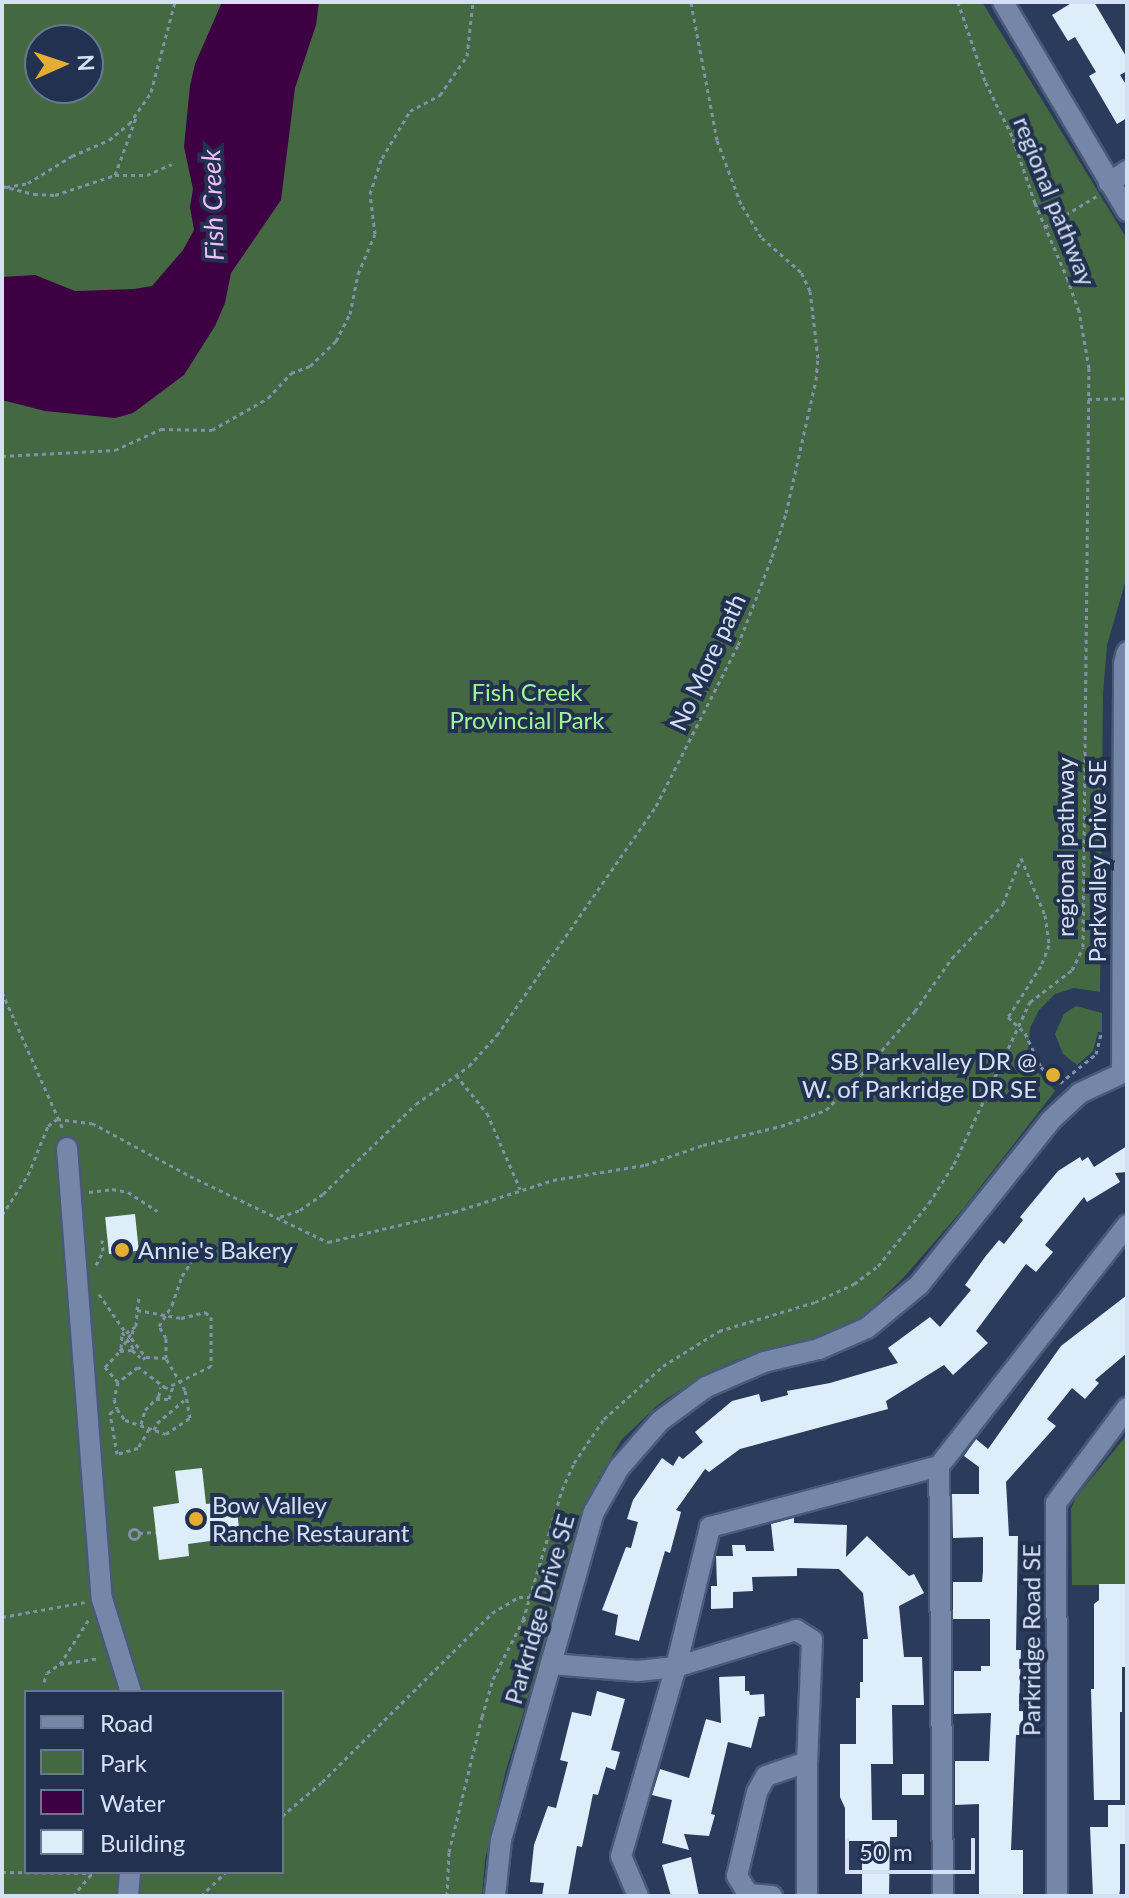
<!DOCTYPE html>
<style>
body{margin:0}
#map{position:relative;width:1129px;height:1898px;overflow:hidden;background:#2b3b5b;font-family:Lato,sans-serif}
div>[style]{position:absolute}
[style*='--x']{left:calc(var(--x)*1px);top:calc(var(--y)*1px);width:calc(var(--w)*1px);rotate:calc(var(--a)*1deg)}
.green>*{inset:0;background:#446942}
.water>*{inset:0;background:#3c0043}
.building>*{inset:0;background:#deedfa;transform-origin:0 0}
.path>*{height:3px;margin-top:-1.5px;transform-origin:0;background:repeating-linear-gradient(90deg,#8290a9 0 4px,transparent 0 8px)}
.path>.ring{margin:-1.5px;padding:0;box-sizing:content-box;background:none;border:3px solid #8290a9;border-radius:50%}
.roads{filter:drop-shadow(2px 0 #4a5977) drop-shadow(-2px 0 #4a5977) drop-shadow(0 2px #4a5977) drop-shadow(0 -2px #4a5977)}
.minor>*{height:20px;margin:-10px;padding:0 10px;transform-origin:10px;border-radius:10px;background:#7587a9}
.dots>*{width:22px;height:22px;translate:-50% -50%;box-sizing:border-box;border:4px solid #22314f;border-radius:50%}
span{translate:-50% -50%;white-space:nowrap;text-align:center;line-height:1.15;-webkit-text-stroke:8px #22314f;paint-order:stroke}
.street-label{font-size:24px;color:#d5e0f4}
.park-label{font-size:24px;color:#9df798}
.poi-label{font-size:24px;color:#d5e0f4}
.right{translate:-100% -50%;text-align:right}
.left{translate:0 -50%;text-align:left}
.water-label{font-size:26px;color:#f1bff7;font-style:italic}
.frame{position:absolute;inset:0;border:4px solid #d5e0f4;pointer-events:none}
.legend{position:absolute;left:24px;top:1690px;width:260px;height:184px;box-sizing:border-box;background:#22314f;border:2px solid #6a7791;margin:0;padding:10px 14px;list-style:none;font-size:24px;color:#d5e0f4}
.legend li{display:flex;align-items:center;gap:16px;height:40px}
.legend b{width:40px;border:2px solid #6a7791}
.north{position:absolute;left:24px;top:24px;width:80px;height:80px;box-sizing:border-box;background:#22314f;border:2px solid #6a7791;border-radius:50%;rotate:87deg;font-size:22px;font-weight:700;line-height:32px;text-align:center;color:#d5e0f4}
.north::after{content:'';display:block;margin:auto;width:28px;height:36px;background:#e4ae35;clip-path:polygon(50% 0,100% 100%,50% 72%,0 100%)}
.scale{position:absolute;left:845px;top:1838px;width:130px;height:36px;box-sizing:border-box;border:4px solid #d5e0f4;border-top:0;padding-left:10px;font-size:24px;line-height:28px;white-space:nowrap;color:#d5e0f4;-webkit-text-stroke:6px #22314f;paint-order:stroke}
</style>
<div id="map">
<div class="green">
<div style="clip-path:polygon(evenodd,2px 2px,982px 2px,1127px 239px,1127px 576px,1107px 645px,1103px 693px,1100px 992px,1074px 988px,1055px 994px,1039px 1010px,1030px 1028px,1027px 1060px,1055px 1091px,963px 1209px,904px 1277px,866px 1314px,831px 1334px,736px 1360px,698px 1378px,659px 1404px,622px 1439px,599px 1477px,585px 1510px,506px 1770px,485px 1860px,482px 1896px,2px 1896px,2px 2px,40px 40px,88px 40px,88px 88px,40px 88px,40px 40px,2px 2px,26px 1692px,282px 1692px,282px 1872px,26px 1872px,26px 1692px)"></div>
<div style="clip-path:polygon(1076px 1006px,1102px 1013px,1102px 1032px,1098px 1032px,1093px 1051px,1077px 1065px,1063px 1054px,1055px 1034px,1064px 1014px)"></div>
<div style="clip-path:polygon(1127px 1435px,1127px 1585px,1072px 1585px,1071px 1509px,1076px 1497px)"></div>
</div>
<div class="water">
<div style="clip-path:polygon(222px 2px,319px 2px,316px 25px,295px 88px,281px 200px,231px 273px,225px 303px,215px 326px,184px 375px,133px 413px,115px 418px,45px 411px,2px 400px,2px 277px,35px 275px,75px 291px,134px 289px,152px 286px,183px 250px,194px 230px,190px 207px,193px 189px,184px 147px,190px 86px,195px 64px)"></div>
</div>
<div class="building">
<div style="clip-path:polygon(1073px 2px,1094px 2px,1127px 58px,1127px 71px,1120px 75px,1127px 86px,1127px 118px,1117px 124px,1089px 76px,1096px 72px,1075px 37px,1068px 41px,1052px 15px)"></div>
<div style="clip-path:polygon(1127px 1146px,1127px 1172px,1115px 1173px,1120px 1182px,1087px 1202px,1084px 1197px,1045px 1245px,1053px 1252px,1036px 1272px,1026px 1264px,976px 1331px,988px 1343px,953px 1375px,944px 1365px,886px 1401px,888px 1409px,740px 1449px,709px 1472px,705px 1469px,676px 1510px,681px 1512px,670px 1553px,665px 1551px,639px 1641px,615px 1635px,618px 1615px,602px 1610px,626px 1547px,631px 1548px,638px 1522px,627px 1519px,633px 1500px,662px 1458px,673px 1466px,679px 1456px,683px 1459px,703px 1442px,695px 1432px,732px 1401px,759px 1394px,761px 1402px,788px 1395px,787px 1391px,830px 1383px,898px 1363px,888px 1348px,930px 1317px,940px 1327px,971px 1290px,965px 1285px,985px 1257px,999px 1240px,1004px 1244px,1023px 1220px,1020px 1217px,1058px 1171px,1080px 1157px,1082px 1161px,1088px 1157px,1094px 1167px)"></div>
<div style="left:135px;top:1214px;width:37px;height:30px;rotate:84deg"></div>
<div style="clip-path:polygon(1127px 1295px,1127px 1353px,1095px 1380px,1099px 1383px,1085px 1399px,1072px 1388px,1047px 1419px,1056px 1426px,1006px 1482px,1009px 1536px,1018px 1536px,1016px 1650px,1021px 1650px,1019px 1711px,1023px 1711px,1023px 1735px,1016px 1735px,1011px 1850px,1023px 1850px,1023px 1896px,979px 1896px,979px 1804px,955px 1805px,955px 1761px,989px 1761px,991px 1713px,954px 1714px,954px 1671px,981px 1671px,981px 1666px,990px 1666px,990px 1619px,953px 1619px,953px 1582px,982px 1582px,983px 1571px,983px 1537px,953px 1538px,952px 1494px,979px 1494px,979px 1467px,964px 1456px,976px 1439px,988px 1449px,1061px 1346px)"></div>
<div style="clip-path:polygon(202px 1468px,206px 1504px,236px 1501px,240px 1537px,188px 1544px,189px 1556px,159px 1560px,153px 1507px,179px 1503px,175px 1471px)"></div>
<div style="clip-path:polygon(794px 1518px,794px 1523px,847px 1525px,846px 1557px,867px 1536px,909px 1576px,914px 1574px,924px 1593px,899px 1606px,904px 1657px,922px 1657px,924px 1705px,892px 1705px,893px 1764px,871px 1764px,872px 1820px,897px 1820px,897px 1837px,890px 1837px,889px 1896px,862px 1896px,862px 1841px,845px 1841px,845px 1808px,840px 1797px,840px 1744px,856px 1744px,856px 1698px,860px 1698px,860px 1682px,863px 1682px,863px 1639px,868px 1639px,863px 1593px,839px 1569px,797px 1568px,797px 1576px,752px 1577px,753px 1591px,733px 1592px,733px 1608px,711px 1609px,711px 1586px,717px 1586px,716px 1556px,733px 1556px,732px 1545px,745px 1545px,746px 1551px,774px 1551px,771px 1524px)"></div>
<div style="clip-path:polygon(1099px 1584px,1125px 1584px,1126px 1667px,1122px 1667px,1122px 1712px,1120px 1712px,1120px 1800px,1094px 1800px,1091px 1689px,1094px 1689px,1094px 1604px,1099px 1600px)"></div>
<div style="clip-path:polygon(745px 1676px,745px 1691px,749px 1691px,750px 1695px,764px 1694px,765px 1716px,759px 1717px,751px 1748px,728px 1742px,711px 1814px,715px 1815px,709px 1836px,684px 1834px,689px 1850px,662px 1843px,672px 1800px,652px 1795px,660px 1769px,689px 1778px,706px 1719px,721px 1723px,719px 1677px)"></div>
<div style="clip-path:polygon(597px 1691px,625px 1699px,611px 1750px,620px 1752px,615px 1770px,606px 1767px,598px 1795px,593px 1794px,582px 1847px,577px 1846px,568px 1896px,542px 1896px,544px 1883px,530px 1882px,534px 1845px,548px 1806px,556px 1808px,568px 1762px,560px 1760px,572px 1712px,591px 1716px)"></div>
<div style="left:902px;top:1774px;width:22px;height:21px"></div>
<div style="clip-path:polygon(1108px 1805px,1127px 1805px,1127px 1844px,1120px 1844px,1120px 1890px,1119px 1896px,1093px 1896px,1090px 1827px,1108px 1827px)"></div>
<div style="clip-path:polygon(691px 1857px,699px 1896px,671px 1896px,662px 1865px)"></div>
</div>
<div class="path">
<div style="--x:115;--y:175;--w:61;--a:-69.8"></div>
<div style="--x:2;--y:186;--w:33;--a:14"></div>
<div style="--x:34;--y:194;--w:21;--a:3"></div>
<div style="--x:55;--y:195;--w:63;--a:-18.4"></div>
<div style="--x:115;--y:175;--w:32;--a:0"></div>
<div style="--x:147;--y:175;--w:27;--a:-24"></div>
<div style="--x:6;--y:187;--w:22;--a:-10"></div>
<div style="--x:28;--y:183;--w:52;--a:-31.5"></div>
<div style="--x:72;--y:156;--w:40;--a:-23.4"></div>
<div style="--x:109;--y:140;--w:26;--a:-39"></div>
<div style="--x:129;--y:124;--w:39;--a:-55"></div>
<div style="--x:151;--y:92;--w:93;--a:-75.1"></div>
<div style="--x:1045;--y:227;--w:61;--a:-30.8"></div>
<div style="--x:1088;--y:399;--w:39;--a:-1"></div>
<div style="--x:2;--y:456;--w:113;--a:-3"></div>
<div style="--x:115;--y:450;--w:51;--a:-24.5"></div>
<div style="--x:161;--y:429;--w:51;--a:1.1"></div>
<div style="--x:212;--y:430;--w:64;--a:-29.7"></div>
<div style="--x:268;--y:398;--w:34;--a:-47"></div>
<div style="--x:291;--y:373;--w:20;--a:-20"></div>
<div style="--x:310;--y:366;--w:36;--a:-44"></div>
<div style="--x:336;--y:341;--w:30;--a:-63"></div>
<div style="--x:350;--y:314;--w:41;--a:-78.7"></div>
<div style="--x:358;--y:274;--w:43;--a:-67"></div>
<div style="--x:375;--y:234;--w:40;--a:-97.1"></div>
<div style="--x:370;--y:194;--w:38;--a:-72"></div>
<div style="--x:382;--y:158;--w:55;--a:-59.2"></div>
<div style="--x:410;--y:111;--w:34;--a:-28"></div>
<div style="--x:440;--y:95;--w:47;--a:-55.3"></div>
<div style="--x:467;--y:56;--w:54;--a:-83.7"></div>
<div style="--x:2;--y:992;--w:150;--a:66"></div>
<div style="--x:456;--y:1075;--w:49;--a:50.8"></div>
<div style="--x:487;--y:1113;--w:83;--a:66.5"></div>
<div style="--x:89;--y:1192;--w:23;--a:-7"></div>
<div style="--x:112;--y:1189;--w:16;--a:11"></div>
<div style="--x:128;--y:1192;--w:35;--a:33"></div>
<div style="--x:2;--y:1215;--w:48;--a:-57"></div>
<div style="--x:28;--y:1175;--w:53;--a:-67.8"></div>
<div style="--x:48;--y:1126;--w:11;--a:-38"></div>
<div style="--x:57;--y:1119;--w:35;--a:7"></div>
<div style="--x:92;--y:1123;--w:111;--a:28.4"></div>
<div style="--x:190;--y:1176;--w:153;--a:25.6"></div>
<div style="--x:328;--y:1242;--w:130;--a:-13.4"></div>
<div style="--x:454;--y:1212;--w:104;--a:-17.9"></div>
<div style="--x:553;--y:1180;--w:93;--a:-9.3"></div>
<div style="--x:645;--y:1165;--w:61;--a:-19"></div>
<div style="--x:703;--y:1145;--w:80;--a:-13.7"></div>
<div style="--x:781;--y:1126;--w:48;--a:-19.6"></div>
<div style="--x:826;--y:1110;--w:49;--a:-45"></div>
<div style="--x:861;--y:1075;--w:84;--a:-49.8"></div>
<div style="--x:915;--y:1011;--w:65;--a:-55.1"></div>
<div style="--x:952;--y:958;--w:74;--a:-46.6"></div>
<div style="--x:1003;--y:904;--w:49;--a:-68.6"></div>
<div style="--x:1021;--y:858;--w:62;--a:67.2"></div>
<div style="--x:1045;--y:915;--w:30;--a:82"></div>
<div style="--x:1049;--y:945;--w:22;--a:111"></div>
<div style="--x:1041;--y:966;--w:61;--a:122.9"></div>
<div style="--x:1008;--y:1017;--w:23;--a:43"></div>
<div style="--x:1025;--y:1033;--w:38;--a:65"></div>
<div style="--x:1041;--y:1067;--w:25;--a:40"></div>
<div style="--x:1060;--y:1083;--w:46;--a:-38.9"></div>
<div style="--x:1096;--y:1054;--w:21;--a:-76"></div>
<div style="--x:280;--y:1217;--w:21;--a:-19"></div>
<div style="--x:300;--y:1210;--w:28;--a:-35"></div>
<div style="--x:323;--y:1194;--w:129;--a:-44.1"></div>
<div style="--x:416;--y:1104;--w:65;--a:-35.6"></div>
<div style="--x:469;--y:1066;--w:42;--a:-47.9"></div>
<div style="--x:497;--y:1035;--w:279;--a:-55.2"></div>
<div style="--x:656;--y:806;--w:181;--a:-63"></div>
<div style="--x:738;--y:645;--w:94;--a:-68.9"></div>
<div style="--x:772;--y:557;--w:46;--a:-72.3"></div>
<div style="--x:786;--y:513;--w:136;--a:-77.3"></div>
<div style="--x:816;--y:380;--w:22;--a:-85"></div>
<div style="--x:818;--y:358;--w:67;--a:-96.8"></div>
<div style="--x:810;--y:291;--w:21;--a:-115"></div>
<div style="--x:801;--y:272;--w:53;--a:-138.8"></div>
<div style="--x:761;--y:237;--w:39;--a:-121"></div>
<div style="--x:741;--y:204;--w:68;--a:-110.6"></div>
<div style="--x:717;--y:140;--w:140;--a:-100.7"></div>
<div style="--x:96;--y:1265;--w:16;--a:-63"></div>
<div style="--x:103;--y:1251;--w:11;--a:-95"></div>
<div style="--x:99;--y:1294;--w:47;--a:55.3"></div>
<div style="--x:126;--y:1333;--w:12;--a:-35"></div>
<div style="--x:136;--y:1326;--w:16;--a:-86"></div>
<div style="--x:137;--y:1310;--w:45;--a:10.3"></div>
<div style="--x:181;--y:1318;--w:25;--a:-14"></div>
<div style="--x:205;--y:1312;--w:8;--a:40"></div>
<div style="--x:211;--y:1317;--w:49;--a:90"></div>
<div style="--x:211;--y:1366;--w:50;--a:153.9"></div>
<div style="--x:166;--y:1388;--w:35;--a:-143"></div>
<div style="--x:138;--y:1367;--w:25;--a:143"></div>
<div style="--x:118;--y:1382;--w:17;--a:103"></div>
<div style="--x:114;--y:1399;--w:10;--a:73"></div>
<div style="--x:137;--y:1310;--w:13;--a:-81"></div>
<div style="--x:121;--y:1348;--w:16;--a:-86"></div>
<div style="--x:122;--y:1332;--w:24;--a:55"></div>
<div style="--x:120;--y:1351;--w:25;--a:-58"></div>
<div style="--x:133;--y:1330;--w:8;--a:104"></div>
<div style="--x:131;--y:1338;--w:24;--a:52"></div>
<div style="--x:146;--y:1357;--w:8;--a:150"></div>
<div style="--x:146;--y:1357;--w:20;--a:3"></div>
<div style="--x:118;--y:1382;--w:20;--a:-131"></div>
<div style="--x:105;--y:1367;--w:22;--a:-47"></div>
<div style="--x:120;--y:1351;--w:12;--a:-5"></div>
<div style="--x:132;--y:1350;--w:11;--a:41"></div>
<div style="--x:156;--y:1399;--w:13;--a:0"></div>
<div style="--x:169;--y:1399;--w:14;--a:-73"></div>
<div style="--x:141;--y:1424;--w:15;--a:-74"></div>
<div style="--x:145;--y:1410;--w:20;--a:-45"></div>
<div style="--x:159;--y:1396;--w:9;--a:-84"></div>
<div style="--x:149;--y:1429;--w:22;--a:120"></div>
<div style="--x:138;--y:1448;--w:22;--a:164"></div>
<div style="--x:117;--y:1454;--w:42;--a:-99.7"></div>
<div style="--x:110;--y:1413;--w:8;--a:-30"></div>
<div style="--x:117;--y:1409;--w:14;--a:54"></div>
<div style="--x:125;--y:1420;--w:43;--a:18.9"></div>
<div style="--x:166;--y:1434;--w:29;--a:-34"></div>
<div style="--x:190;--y:1418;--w:28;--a:-100"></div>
<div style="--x:185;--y:1390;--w:37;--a:-121"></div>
<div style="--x:166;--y:1358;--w:20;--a:-90"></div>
<div style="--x:166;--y:1338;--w:14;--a:-120"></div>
<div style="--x:159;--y:1326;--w:25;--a:-58"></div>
<div style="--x:172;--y:1305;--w:31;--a:-71"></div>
<div style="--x:182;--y:1276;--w:35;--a:-57"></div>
<div style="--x:201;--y:1247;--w:23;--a:-178"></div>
<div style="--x:178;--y:1246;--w:26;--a:162"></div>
<div style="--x:154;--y:1430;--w:8;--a:-67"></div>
<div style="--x:157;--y:1423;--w:35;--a:-40"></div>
<div class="ring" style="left:129px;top:1529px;width:7px;height:7px"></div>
<div style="--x:139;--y:1533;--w:17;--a:-3"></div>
<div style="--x:2;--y:1617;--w:84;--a:-10.2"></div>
<div style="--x:541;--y:1624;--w:18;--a:-167"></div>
<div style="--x:523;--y:1620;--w:136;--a:-73.3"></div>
<div style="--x:562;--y:1490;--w:30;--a:-66"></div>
<div style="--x:574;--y:1463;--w:53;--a:-55.7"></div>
<div style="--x:604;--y:1419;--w:79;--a:-41.9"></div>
<div style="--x:663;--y:1366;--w:66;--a:-32"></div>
<div style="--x:719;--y:1331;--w:100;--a:-16.8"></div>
<div style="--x:815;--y:1302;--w:43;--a:-24.8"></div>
<div style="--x:854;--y:1284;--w:30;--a:-37"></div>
<div style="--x:878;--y:1266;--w:81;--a:-51"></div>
<div style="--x:929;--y:1203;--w:46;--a:-57.3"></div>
<div style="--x:954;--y:1164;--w:179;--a:-64.9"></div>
<div style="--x:1030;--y:1002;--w:53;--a:-37.3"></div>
<div style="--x:1072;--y:970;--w:25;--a:-64"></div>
<div style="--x:1083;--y:947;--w:579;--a:-89.41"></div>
<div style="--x:1089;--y:368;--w:58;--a:-100"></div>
<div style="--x:1079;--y:311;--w:33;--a:-110"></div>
<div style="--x:1068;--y:280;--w:84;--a:-113.2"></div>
<div style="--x:1035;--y:203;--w:71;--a:-108.9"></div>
<div style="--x:1012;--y:136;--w:61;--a:-116.1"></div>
<div style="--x:985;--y:81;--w:83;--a:-108.9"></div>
<div style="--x:60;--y:1664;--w:40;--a:-8.5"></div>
<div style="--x:44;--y:1682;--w:9;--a:-72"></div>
<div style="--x:47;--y:1673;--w:16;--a:-35"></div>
<div style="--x:60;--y:1664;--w:54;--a:-57.2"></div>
<div style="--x:282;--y:1816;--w:52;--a:-40.4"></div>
<div style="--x:322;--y:1782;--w:240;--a:-44.8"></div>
<div style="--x:492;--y:1613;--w:31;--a:-31"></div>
<div style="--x:519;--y:1597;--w:12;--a:0"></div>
<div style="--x:2;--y:1872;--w:90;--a:0.6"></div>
<div style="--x:73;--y:1896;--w:31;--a:-50"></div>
<div style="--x:201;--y:1896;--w:35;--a:-44"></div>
<div style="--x:447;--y:1896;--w:44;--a:-87.4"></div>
<div style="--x:449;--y:1852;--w:139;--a:-76.3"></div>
<div style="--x:482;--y:1717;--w:40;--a:-74"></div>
<div style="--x:493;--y:1679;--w:66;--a:-63"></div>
</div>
<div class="roads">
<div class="minor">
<div style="--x:1003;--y:2;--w:243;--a:59.3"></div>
<div style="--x:1109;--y:183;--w:22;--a:-34"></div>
<div style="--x:1122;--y:1071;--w:407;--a:-89.7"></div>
<div style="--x:1124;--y:664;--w:12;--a:-76"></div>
<div style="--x:67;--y:1148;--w:452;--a:85.6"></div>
<div style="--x:102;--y:1599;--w:97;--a:72.7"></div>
<div style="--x:551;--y:1664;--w:87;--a:4.6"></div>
<div style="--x:638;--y:1671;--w:38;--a:-6"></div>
<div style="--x:676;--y:1667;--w:126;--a:-17.1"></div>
<div style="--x:796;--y:1630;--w:19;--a:32"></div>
<div style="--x:812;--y:1640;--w:122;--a:92.3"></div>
<div style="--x:807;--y:1762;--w:134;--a:90"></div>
<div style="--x:128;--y:1896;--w:24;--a:-85"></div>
<div style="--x:495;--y:1896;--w:56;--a:-83.9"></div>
<div style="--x:501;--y:1840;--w:341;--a:-74.2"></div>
<div style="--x:594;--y:1512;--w:51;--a:-60.4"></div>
<div style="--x:619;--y:1468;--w:62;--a:-48.9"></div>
<div style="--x:660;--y:1421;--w:57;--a:-36.5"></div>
<div style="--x:706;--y:1387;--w:63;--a:-23.3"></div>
<div style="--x:764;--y:1362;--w:57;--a:-13.3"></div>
<div style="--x:819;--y:1349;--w:52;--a:-23.6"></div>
<div style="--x:867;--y:1328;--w:67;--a:-39.6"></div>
<div style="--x:919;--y:1285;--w:211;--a:-51.3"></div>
<div style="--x:1051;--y:1120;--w:40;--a:-43"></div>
<div style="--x:1080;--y:1093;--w:52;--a:-25.1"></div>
<div style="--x:638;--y:1896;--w:43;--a:-113"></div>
<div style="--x:621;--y:1856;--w:197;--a:-73.8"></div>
<div style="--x:676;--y:1667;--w:144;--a:-76.3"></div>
<div style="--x:710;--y:1527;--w:237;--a:-14.9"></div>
<div style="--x:772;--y:1896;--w:24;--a:-175"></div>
<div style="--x:748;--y:1894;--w:21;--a:-121"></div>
<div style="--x:737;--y:1876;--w:86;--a:-76.6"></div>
<div style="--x:757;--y:1792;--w:18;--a:-61"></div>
<div style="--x:766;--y:1776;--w:43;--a:-18.9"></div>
<div style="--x:943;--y:1896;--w:430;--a:-90.5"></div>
<div style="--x:939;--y:1466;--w:306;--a:-52"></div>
<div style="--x:1057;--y:1896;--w:393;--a:-90.1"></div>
<div style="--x:1056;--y:1503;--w:119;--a:-53.2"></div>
</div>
</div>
<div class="dots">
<div style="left:1053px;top:1075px;background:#e4ae35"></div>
<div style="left:122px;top:1250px;background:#e4ae35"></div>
<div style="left:196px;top:1519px;background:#e4ae35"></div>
</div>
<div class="street-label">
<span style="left:1055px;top:201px;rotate:68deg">regional pathway</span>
<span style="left:707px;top:662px;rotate:-65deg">No More path</span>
<span style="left:1065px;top:847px;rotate:-90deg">regional pathway</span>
<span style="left:1097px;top:861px;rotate:-90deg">Parkvalley Drive SE</span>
<span style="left:539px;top:1609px;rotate:-74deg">Parkridge Drive SE</span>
<span style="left:1031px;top:1640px;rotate:-90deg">Parkridge Road SE</span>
</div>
<div class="park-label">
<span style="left:527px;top:706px">Fish Creek<br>Provincial Park</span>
</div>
<div class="poi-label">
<span class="right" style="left:1037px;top:1075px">SB Parkvalley DR @<br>W. of Parkridge DR SE</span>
<span class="left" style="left:138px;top:1250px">Annie's Bakery</span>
<span class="left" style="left:212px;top:1519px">Bow Valley<br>Ranche Restaurant</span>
</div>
<div class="water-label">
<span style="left:213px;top:205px;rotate:-92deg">Fish Creek</span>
</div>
<div class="frame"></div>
<ul class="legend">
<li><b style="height:10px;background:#7587a9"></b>Road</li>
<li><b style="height:22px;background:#446942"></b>Park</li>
<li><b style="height:22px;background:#3c0043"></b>Water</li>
<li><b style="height:22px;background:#deedfa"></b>Building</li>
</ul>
<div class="north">N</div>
<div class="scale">50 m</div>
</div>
